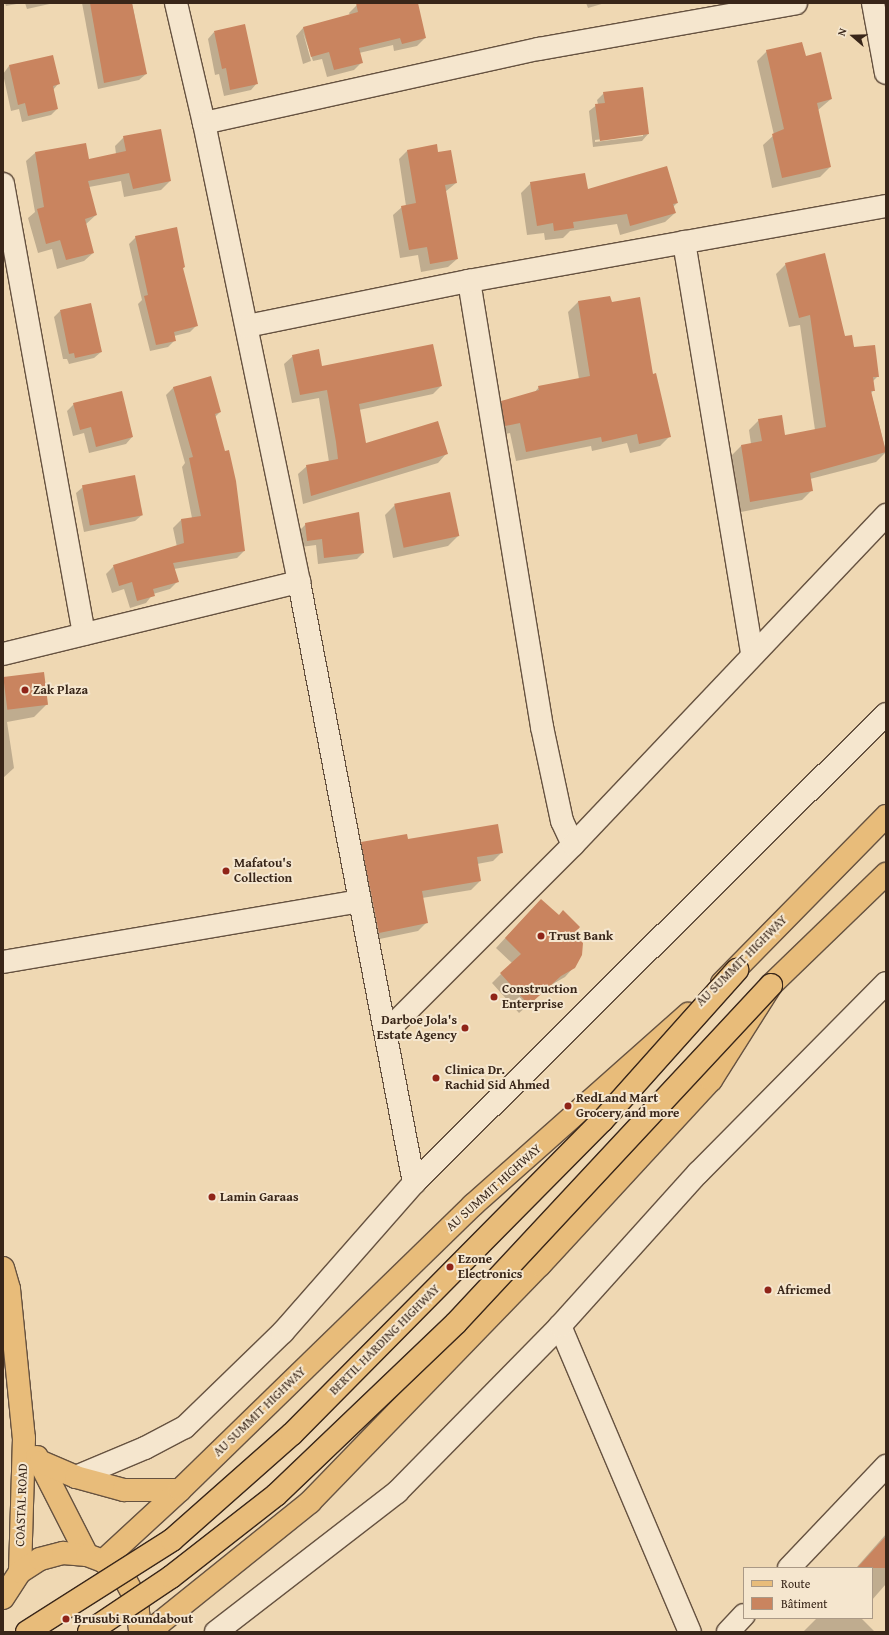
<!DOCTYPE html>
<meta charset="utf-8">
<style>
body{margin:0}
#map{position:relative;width:889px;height:1635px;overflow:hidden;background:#efd8b3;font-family:"Gentium Book Plus",serif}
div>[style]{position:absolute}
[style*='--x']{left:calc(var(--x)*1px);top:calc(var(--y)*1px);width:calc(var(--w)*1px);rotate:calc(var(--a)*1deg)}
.shadow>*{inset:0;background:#0003}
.building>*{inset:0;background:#c9845f;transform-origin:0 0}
.roads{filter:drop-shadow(1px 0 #665240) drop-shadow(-1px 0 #665240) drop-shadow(0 1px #665240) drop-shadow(0 -1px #665240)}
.street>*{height:22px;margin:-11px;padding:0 11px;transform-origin:11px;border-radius:11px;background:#f5e6ce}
.primary>*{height:22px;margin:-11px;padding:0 11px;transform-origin:11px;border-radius:11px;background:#e8bc7a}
.bridges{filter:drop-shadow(1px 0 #392619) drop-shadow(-1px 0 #392619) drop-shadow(0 1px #392619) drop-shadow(0 -1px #392619)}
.primary-bridge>*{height:22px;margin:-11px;padding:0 11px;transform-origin:11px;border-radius:11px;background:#e8bc7a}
.dots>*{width:11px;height:11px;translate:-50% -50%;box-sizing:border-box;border:2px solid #f5e6ce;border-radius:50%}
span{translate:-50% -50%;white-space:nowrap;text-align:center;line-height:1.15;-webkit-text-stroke:4px #f5e6ce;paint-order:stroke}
.poi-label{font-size:13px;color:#392619;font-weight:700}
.left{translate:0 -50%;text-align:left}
.right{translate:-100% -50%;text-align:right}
.street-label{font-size:13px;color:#392619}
.frame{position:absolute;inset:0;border:4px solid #392619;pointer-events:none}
.legend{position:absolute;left:743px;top:1567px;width:130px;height:52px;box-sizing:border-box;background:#f5e6ce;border:1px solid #aa9986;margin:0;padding:5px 7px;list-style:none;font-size:12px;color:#392619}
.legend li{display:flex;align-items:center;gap:8px;height:20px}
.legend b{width:20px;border:1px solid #aa9986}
.north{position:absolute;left:833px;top:16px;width:40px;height:40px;-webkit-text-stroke:3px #f5e6ce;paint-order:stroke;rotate:290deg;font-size:11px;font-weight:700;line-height:16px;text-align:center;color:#392619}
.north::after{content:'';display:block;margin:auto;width:14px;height:18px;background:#392619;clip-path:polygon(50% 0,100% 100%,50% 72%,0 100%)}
</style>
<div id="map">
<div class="shadow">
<div style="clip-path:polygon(5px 3px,22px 3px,6px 6px)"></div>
<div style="clip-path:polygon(25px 3px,54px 3px,27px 9px)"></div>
<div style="clip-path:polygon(82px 3px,132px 3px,146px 74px,139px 80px,98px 89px)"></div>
<div style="clip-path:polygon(366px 3px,417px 3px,425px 38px,417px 46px,394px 51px,393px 45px,359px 53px,362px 62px,354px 70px,327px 77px,322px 59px,313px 61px,303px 32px,311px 61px,303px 64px,296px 36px,303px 28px,350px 15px,349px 13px,357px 5px)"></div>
<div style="clip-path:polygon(586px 3px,605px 3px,588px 8px)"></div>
<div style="clip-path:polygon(214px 32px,257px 83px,251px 90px,224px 96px,219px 74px,215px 75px,208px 39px)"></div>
<div style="clip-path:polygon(767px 51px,805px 57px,831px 99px,818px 110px,830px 167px,820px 177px,772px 188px,763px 145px,774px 135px,757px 61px)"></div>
<div style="clip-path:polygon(9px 66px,58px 84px,53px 90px,57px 109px,51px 115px,22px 122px,19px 109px,11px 111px,3px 74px)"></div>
<div style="clip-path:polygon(evenodd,643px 88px,648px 134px,642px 141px,593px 147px,589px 111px,598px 104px,597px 100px,604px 93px,643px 88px,643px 134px,643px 136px,595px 142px,595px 140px,643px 134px)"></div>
<div style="clip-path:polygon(124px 137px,170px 181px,161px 190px,124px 197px,121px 181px,89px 187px,96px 215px,86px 224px,93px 253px,84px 261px,57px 269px,52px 249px,38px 253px,28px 218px,35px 212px,26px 161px,35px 153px,88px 160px,116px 154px,115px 146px)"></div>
<div style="clip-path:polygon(436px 146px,437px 153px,456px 183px,445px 192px,457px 259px,448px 267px,421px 272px,418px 255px,400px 258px,393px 215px,402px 207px,406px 206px,399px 159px,407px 151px)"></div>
<div style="clip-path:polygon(531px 183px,587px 191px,677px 203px,673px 207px,675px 213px,665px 222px,620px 235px,617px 224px,570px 231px,563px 238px,545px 240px,544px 233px,527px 235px,521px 193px)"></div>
<div style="clip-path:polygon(136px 237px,184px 267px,182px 269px,197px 325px,190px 332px,174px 336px,175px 340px,168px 347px,150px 351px,138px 304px,142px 300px,129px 244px)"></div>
<div style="clip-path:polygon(786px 264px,878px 376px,873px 381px,874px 390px,871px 393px,886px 452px,876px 462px,810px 479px,812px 490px,802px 500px,741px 512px,731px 456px,741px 446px,751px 444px,749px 430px,759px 420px,784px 436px,815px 430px,800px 325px,789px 327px,776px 274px)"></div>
<div style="clip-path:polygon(610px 297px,611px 303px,652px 376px,670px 436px,660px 446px,630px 453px,627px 443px,592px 451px,591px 446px,516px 461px,510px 433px,496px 436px,492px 412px,502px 402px,534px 393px,539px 387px,579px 379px,568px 312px,578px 302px)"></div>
<div style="clip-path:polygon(60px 311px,101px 352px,94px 358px,69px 364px,67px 359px,63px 359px,54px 317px)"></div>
<div style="clip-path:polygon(293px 356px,322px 367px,441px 386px,433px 394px,359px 410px,365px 444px,446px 454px,438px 463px,303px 504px,298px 474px,307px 466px,329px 462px,319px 398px,292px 403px,284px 364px)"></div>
<div style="clip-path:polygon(174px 387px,220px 412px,215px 417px,244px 551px,237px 558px,174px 569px,178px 581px,170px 589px,153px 594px,146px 603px,130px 608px,124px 589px,112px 593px,106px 574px,114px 566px,177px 547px,173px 528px,181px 520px,192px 518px,182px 467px,185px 463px,166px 395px)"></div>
<div style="clip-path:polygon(74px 404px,132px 437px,126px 444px,89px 453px,84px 433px,73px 436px,67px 411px)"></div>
<div style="clip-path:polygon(83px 487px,142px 515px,135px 521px,84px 532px,76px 493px)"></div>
<div style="clip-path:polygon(395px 505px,458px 536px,448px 546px,393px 558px,385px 515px)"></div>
<div style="clip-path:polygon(306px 524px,363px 553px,357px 559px,318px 564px,316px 545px,301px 547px,299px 531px)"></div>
<div style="clip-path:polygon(3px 679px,47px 704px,34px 717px,7px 722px,14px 768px,3px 778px)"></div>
<div style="clip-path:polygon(407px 841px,502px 852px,493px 861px,477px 864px,480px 881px,471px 890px,422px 898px,427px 922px,418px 931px,370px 941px,353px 852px,362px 843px)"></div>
<div style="clip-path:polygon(532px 909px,572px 934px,574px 967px,565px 977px,551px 985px,519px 1013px,492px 983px,512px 963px,496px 948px)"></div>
<div style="clip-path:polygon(886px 1534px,886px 1584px,872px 1600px,872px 1568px,856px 1568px)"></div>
<div style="clip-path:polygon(817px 1618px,861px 1618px,875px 1632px,803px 1632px)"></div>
</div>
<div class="building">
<div style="clip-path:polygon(90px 3px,132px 3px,147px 74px,104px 83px)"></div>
<div style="clip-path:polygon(356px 3px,418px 3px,426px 38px,402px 44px,400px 38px,359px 48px,363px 63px,334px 70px,329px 52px,311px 57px,303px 27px,358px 12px)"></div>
<div style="clip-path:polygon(245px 24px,258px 84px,230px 90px,226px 68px,222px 69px,214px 31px)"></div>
<div style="clip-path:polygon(802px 42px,806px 56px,821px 52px,832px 99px,817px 103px,831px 167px,782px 178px,772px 134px,784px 129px,766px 50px)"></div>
<div style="clip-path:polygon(53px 55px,60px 84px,53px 86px,58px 109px,28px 116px,25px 103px,18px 105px,9px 65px)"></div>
<div style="clip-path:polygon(643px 87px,649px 134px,600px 141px,595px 104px,605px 103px,603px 92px)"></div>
<div style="clip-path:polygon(161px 129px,171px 181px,133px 189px,129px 173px,88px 181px,97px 215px,85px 219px,94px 253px,66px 260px,60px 240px,46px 244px,37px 209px,44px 207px,35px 152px,86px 143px,89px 159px,126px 151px,123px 136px)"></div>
<div style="clip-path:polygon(437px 144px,438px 152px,451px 150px,457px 183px,445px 185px,458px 259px,430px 264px,427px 247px,409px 250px,401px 206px,416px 203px,407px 150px)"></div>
<div style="clip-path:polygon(667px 166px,678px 203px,673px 204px,676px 213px,630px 226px,627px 214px,573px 222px,574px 228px,554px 231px,553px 223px,537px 226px,530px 182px,585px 173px,588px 189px)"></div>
<div style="clip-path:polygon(177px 227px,185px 267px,183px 268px,198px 326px,174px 332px,176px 341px,156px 345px,144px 296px,148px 295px,135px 236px)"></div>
<div style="clip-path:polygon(825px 253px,845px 336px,852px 335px,854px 347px,875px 345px,879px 377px,873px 377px,875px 391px,871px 391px,886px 452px,810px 473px,813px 491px,750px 502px,741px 445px,762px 441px,758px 419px,782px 415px,785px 435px,826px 427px,810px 315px,799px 318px,785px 263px)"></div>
<div style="clip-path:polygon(610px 296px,612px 302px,640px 297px,653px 374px,656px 373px,671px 437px,639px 444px,637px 434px,602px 442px,601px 437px,526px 452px,520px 423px,505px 426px,501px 401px,539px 390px,538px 386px,590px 376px,578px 301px)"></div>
<div style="clip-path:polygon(91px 303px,102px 352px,75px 358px,74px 353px,69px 354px,60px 310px)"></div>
<div style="clip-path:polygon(433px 344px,442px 386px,359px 404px,366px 443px,438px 421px,448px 454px,311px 496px,306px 465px,338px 459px,336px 442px,327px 390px,300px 395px,292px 355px,319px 349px,322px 366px)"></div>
<div style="clip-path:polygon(211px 376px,221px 412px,215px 414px,225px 451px,229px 450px,236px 481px,245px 551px,173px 563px,179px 582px,153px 589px,155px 596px,137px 601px,132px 582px,119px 586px,113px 565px,184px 543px,181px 519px,201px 516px,189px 458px,193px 457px,173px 387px)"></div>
<div style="clip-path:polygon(122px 391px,133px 437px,96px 447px,91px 427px,80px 430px,73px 403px)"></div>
<div style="left:135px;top:475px;width:41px;height:54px;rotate:79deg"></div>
<div style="left:450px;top:492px;width:45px;height:57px;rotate:78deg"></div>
<div style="clip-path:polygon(359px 512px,364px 553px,324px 558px,322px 539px,307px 541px,305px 523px)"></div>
<div style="left:44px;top:672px;width:33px;height:41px;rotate:83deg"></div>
<div style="clip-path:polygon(498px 824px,503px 853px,477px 857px,481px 881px,422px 891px,428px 923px,379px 933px,361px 842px,407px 834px,408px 839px)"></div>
<div style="clip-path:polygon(541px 899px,559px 915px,563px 910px,580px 927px,574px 934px,583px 943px,582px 955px,575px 968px,561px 976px,529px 1005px,500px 973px,521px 954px,505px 938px)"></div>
<div style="clip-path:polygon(886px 1536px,886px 1568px,857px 1568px)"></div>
</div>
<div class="roads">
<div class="street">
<div style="--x:176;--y:3;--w:123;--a:76.9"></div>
<div style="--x:204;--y:123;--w:469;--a:78.3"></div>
<div style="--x:299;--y:582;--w:612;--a:79.17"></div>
<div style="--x:873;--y:3;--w:71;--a:79.5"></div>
<div style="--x:204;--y:123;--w:343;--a:-12.5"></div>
<div style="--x:539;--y:49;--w:261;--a:-10.1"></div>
<div style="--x:3;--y:184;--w:457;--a:79.8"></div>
<div style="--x:684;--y:242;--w:417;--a:80.6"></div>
<div style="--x:469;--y:281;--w:452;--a:80.7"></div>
<div style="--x:542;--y:727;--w:96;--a:78"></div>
<div style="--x:562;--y:821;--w:26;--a:65"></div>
<div style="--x:247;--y:326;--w:227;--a:-11.5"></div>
<div style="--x:469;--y:281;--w:424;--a:-10.2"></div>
<div style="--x:3;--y:654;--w:305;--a:-13.7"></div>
<div style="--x:3;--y:962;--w:361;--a:-9.7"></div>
<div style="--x:387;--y:1031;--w:263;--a:-45"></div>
<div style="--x:573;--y:845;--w:455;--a:-46.5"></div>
<div style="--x:560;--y:1326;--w:332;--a:67"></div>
<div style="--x:76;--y:1477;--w:75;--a:-22.8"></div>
<div style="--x:145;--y:1448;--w:45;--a:-27.7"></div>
<div style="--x:185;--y:1427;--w:136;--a:-44.1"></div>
<div style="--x:283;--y:1332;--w:198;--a:-48.7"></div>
<div style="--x:414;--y:1183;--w:665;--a:-44.82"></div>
<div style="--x:789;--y:1568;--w:141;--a:-46.4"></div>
<div style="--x:216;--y:1632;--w:229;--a:-37.7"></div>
<div style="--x:397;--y:1492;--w:233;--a:-45.5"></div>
<div style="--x:560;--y:1326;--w:206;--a:-48"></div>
<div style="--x:698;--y:1173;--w:267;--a:-45.3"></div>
<div style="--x:728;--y:1632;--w:23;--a:-47"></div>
</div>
<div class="primary">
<div style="--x:722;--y:983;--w:234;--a:-45.5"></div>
<div style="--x:3;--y:1268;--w:22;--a:74"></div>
<div style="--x:9;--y:1289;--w:150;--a:84.3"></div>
<div style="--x:24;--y:1438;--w:134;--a:91.7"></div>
<div style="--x:37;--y:1457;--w:110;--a:63"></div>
<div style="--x:41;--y:1462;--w:38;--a:23"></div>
<div style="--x:76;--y:1477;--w:50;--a:15.2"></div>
<div style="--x:124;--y:1490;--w:56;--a:0"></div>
<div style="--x:103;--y:1561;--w:105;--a:-42.7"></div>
<div style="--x:180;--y:1490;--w:409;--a:-44.2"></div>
<div style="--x:473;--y:1205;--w:288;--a:-41.6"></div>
<div style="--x:3;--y:1598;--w:31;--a:-57"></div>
<div style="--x:20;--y:1572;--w:24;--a:-33"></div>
<div style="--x:40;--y:1559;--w:24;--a:-15"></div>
<div style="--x:63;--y:1553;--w:24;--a:5"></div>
<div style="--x:87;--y:1555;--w:17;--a:21"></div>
<div style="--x:103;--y:1561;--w:30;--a:41"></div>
<div style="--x:126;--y:1581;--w:24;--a:62"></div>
<div style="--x:137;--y:1602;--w:30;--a:84"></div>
<div style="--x:152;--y:1632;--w:13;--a:-48"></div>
<div style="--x:161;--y:1622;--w:191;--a:-38.8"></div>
<div style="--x:310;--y:1502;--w:330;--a:-45.9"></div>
<div style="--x:540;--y:1265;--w:252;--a:-47.3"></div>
<div style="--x:711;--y:1080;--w:112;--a:-57.7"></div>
<div style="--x:771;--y:985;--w:160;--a:-44"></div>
</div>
</div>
<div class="bridges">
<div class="primary-bridge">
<div style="--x:27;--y:1632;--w:172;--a:-32.4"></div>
<div style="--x:172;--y:1540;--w:160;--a:-41.5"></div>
<div style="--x:292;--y:1434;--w:441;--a:-45.3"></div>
<div style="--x:602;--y:1121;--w:203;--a:-48.2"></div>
<div style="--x:89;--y:1632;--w:99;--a:-33.9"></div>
<div style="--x:171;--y:1577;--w:133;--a:-38"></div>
<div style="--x:276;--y:1495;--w:249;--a:-43.7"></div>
<div style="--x:456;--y:1323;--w:462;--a:-47"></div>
</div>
</div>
<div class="dots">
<div style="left:25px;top:690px;background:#8f2418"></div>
<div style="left:226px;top:871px;background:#8f2418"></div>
<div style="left:541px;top:936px;background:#8f2418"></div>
<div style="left:494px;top:997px;background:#8f2418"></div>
<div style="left:465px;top:1028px;background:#8f2418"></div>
<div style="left:436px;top:1078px;background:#8f2418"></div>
<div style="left:568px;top:1106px;background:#8f2418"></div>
<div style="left:212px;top:1197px;background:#8f2418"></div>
<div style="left:450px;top:1267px;background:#8f2418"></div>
<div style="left:768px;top:1290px;background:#8f2418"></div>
<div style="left:66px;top:1619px;background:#8f2418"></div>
</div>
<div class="poi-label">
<span class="left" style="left:33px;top:690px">Zak Plaza</span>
<span class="left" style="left:234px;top:871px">Mafatou's<br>Collection</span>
<span class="left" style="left:549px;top:936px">Trust Bank</span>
<span class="left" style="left:502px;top:997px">Construction<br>Enterprise</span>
<span class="right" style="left:457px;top:1028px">Darboe Jola's<br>Estate Agency</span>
<span class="left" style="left:445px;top:1078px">Clinica Dr.<br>Rachid Sid Ahmed</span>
<span class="left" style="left:576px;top:1106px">RedLand Mart<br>Grocery and more</span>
<span class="left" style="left:220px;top:1197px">Lamin Garaas</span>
<span class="left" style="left:458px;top:1267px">Ezone<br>Electronics</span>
<span class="left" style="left:777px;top:1290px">Africmed</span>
<span class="left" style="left:74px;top:1619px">Brusubi Roundabout</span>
</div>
<div class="street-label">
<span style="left:742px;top:961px;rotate:-45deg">AU SUMMIT HIGHWAY</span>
<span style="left:494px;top:1188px;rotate:-42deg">AU SUMMIT HIGHWAY</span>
<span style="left:385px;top:1340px;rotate:-45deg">BERTIL HARDING HIGHWAY</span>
<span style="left:260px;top:1412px;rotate:-44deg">AU SUMMIT HIGHWAY</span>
<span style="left:22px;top:1505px;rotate:-88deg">COASTAL ROAD</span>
</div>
<div class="frame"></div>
<ul class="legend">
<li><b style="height:5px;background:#e8bc7a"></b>Route</li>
<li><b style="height:11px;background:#c9845f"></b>Bâtiment</li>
</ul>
<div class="north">N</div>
</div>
